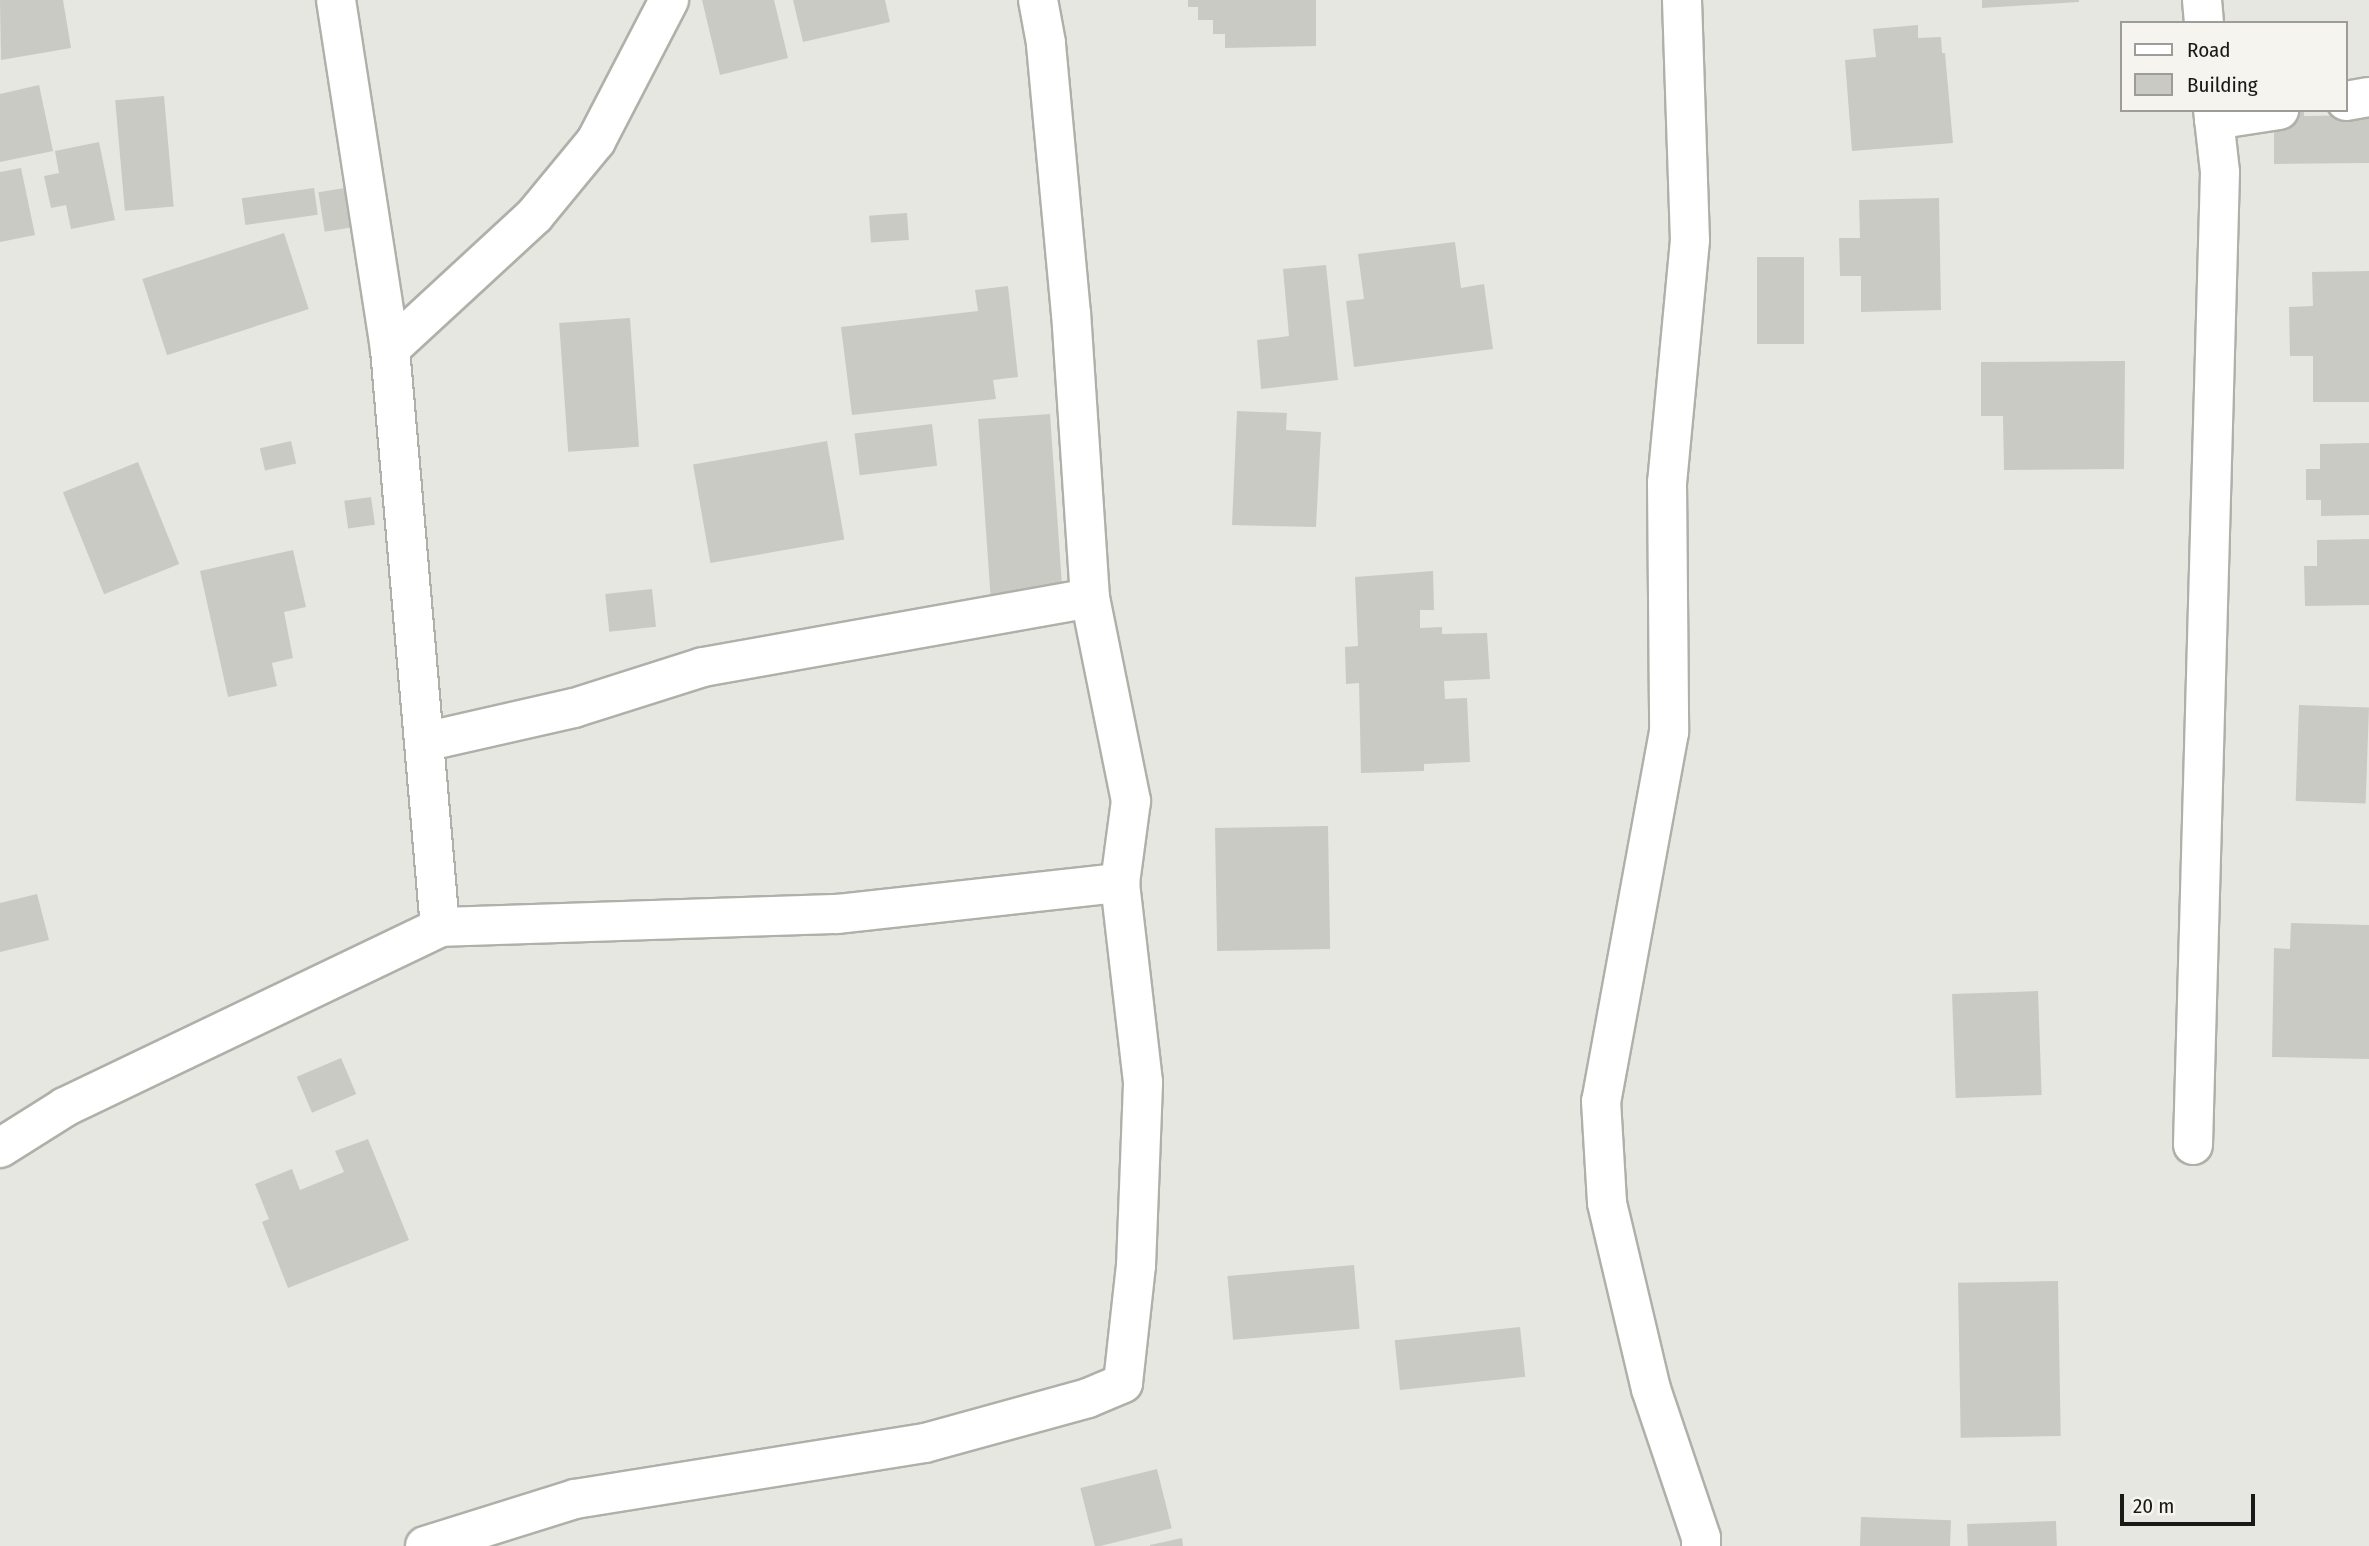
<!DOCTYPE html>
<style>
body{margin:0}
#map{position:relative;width:2369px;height:1546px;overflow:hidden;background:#e7e7e1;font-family:"Fira Sans Condensed",sans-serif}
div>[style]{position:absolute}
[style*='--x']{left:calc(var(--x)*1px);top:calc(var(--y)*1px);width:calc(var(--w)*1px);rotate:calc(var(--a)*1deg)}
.building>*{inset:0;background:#cacac4;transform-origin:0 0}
.roads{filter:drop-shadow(2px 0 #b0b0aa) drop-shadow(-2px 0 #b0b0aa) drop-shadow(0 2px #b0b0aa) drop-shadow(0 -2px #b0b0aa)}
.minor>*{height:38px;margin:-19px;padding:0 19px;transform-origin:19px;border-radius:19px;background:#fff}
span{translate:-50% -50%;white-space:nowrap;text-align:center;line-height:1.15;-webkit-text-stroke:7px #f5f4ee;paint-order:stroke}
.legend{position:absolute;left:2120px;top:21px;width:228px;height:91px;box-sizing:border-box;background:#f5f4ee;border:2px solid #9d9c98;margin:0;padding:9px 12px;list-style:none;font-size:21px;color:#191917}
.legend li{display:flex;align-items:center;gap:14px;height:35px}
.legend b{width:35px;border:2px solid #9d9c98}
.scale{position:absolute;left:2120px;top:1494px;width:135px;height:32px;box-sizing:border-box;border:4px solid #191917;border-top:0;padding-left:9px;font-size:21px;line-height:24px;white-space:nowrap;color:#191917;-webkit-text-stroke:5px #f5f4ee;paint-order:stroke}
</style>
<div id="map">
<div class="building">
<div style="clip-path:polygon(0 0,63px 0,71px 48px,1px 60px)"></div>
<div style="clip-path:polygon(702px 0,774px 0,788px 58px,720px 75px)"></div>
<div style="clip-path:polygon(793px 0,885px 0,890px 22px,803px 42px)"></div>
<div style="clip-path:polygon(1188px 0,1316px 0,1316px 46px,1225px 48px,1225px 34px,1213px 34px,1213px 20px,1198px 20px,1198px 7px,1188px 7px)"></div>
<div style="clip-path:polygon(1982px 0,2079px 0,2079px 2px,1982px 8px)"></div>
<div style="clip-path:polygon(1918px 25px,1918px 38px,1941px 37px,1942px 53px,1945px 53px,1953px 143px,1852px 151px,1845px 60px,1876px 57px,1873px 29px)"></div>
<div style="clip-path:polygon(39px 85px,53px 151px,0 162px,0 94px)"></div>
<div style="left:164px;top:96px;width:111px;height:49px;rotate:85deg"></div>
<div style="clip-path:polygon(2304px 111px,2304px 116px,2369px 115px,2369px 163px,2274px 164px,2274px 112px)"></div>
<div style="clip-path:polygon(99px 142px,115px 220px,71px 229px,66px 205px,51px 208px,44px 176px,59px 173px,55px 151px)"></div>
<div style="clip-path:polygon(21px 168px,35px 235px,0 242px,0 172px)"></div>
<div style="left:351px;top:187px;width:40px;height:33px;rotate:81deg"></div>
<div style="left:314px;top:188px;width:27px;height:73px;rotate:82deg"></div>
<div style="clip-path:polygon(1939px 198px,1941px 310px,1861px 312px,1861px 276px,1840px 276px,1839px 238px,1860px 238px,1859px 200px)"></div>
<div style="left:907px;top:213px;width:27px;height:38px;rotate:86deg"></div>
<div style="left:284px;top:233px;width:80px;height:149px;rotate:72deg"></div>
<div style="clip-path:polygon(1455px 242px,1461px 288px,1484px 284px,1493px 349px,1354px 367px,1346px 301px,1364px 299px,1358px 254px)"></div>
<div style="left:1757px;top:257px;width:47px;height:87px"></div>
<div style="clip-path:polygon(1326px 265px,1338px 380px,1261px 389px,1257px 340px,1289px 336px,1283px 269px)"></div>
<div style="clip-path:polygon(2369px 271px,2369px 402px,2313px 402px,2313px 356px,2290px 356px,2289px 307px,2313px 306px,2312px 272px)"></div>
<div style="clip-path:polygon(1008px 286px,1018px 377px,993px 380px,996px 399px,852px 415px,841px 327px,978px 311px,975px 290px)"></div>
<div style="left:630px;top:318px;width:129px;height:71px;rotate:86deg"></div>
<div style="clip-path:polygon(2125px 361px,2124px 469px,2004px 470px,2003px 416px,1981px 416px,1981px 362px)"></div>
<div style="clip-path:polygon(1237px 411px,1287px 413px,1286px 430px,1321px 432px,1316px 527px,1232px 525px)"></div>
<div style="left:1050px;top:414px;width:176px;height:72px;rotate:86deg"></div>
<div style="left:932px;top:424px;width:42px;height:78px;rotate:83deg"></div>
<div style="left:291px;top:441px;width:23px;height:32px;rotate:77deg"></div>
<div style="left:827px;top:441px;width:100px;height:136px;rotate:80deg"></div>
<div style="clip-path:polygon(2369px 443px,2369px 515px,2321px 516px,2321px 500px,2306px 500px,2306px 469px,2320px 469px,2320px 444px)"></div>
<div style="left:138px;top:462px;width:110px;height:81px;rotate:68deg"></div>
<div style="left:371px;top:497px;width:28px;height:27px;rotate:82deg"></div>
<div style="clip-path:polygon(2369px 539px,2369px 605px,2305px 606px,2304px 566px,2317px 566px,2317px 540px)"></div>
<div style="clip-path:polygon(293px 550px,306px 607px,284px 612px,293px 658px,272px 663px,277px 686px,228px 697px,200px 571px)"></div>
<div style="clip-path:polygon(1433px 571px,1434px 610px,1420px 610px,1420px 628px,1442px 627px,1442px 634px,1487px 633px,1490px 679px,1444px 681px,1445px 699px,1467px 698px,1470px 762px,1424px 764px,1424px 771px,1361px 773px,1359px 683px,1346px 684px,1345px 647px,1358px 646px,1355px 577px)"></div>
<div style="left:652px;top:589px;width:38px;height:47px;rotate:84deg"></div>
<div style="left:2299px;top:705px;width:70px;height:96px;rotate:2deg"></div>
<div style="left:1328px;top:826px;width:123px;height:113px;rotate:89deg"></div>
<div style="clip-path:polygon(37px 894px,49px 940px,0 952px,0 903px)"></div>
<div style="clip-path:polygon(2291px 923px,2369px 925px,2369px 1059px,2272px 1057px,2274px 948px,2290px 949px)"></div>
<div style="left:2038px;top:991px;width:104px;height:86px;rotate:88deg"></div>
<div style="left:341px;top:1058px;width:39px;height:48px;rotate:67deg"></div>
<div style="clip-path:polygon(368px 1139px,409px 1240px,288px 1288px,262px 1222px,269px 1219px,255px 1184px,292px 1169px,300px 1190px,344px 1172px,335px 1151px)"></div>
<div style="left:1354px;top:1265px;width:64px;height:127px;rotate:85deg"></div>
<div style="left:2058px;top:1281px;width:155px;height:100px;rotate:89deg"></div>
<div style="left:1520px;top:1327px;width:50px;height:126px;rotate:84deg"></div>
<div style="left:1157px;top:1469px;width:61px;height:79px;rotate:76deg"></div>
<div style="left:1861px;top:1517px;width:90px;height:29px;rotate:2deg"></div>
<div style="left:2056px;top:1521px;width:25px;height:89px;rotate:88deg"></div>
<div style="clip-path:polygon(1182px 1538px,1183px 1546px,1150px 1546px,1150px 1545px)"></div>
</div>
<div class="roads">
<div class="minor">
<div style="--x:336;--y:0;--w:353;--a:81.2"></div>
<div style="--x:390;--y:349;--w:580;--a:85.06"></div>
<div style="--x:1682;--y:0;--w:240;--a:88.1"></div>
<div style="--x:1690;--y:240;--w:243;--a:95.4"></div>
<div style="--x:1667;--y:482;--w:250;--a:89.5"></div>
<div style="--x:1669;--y:732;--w:375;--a:100.4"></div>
<div style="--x:1601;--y:1101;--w:102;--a:86.6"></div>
<div style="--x:1607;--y:1203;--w:191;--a:76.7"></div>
<div style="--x:1651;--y:1389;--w:157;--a:71.4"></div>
<div style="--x:1701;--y:1538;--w:8;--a:90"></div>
<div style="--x:2202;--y:0;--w:23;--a:85"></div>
<div style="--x:2346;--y:101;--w:23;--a:-10"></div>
<div style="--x:2214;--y:120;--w:66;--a:-8.7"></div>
<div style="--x:390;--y:349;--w:197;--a:-42.7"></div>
<div style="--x:535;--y:215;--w:96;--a:-50.5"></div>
<div style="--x:596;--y:141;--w:159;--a:-62.6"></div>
<div style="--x:424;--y:742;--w:154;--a:-12.8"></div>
<div style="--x:574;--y:708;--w:135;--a:-17.6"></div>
<div style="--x:703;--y:667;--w:393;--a:-10.1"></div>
<div style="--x:2193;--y:1145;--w:973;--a:-88.41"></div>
<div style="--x:2220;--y:172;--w:62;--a:-96.4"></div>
<div style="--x:0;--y:1148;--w:77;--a:-32.2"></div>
<div style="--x:65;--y:1107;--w:416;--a:-25.6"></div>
<div style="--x:440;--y:927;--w:397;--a:-1.9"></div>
<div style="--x:837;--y:914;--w:285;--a:-6.3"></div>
<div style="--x:425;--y:1546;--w:157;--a:-17.4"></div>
<div style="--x:575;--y:1499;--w:354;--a:-9.1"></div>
<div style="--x:925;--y:1443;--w:169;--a:-15.4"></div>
<div style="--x:1088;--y:1398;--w:38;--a:-23"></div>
<div style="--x:1123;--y:1383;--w:118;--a:-83.7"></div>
<div style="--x:1136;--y:1266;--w:184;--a:-87.8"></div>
<div style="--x:1143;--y:1082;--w:200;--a:-96.6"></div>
<div style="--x:1120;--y:883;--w:83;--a:-82.4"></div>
<div style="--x:1131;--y:801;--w:207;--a:-101.4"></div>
<div style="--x:1090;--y:598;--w:285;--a:-93.8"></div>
<div style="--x:1071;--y:314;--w:272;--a:-95.3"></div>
<div style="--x:1046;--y:43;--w:44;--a:-100.5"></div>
</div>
</div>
<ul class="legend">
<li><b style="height:9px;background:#fff"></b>Road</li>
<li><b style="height:19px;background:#cacac4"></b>Building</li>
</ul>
<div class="scale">20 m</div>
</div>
